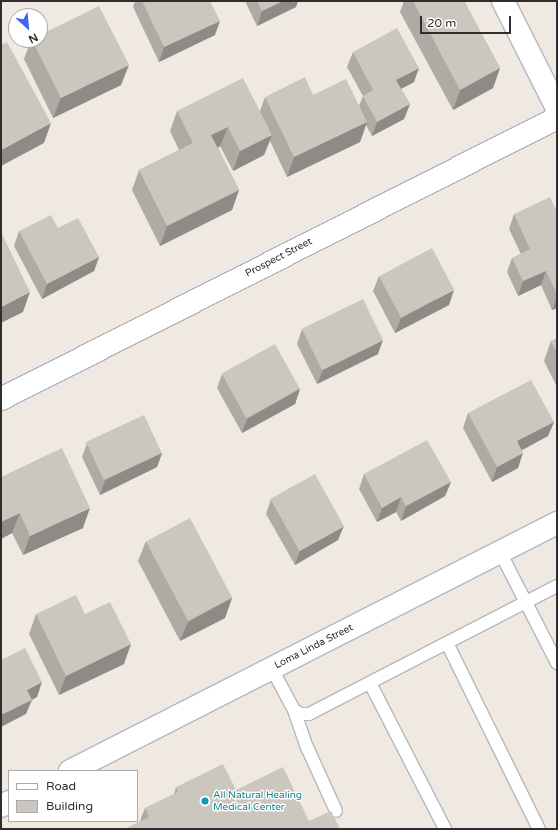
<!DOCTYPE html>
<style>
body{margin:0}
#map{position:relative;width:558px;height:830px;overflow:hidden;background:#efe9e1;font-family:"Varela Round",sans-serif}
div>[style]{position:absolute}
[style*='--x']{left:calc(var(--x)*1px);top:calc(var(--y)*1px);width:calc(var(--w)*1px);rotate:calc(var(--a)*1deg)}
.roads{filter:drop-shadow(1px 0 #b4b7c1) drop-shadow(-1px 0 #b4b7c1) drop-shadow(0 1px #b4b7c1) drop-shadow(0 -1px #b4b7c1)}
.lane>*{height:12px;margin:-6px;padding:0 6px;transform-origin:6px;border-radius:6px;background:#fff}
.street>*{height:22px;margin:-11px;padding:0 11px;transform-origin:11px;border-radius:11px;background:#fff}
.wall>*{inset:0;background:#afaba4}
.shaded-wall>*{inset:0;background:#8e8b86}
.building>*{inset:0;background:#cbc7bf;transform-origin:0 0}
.dots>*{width:11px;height:11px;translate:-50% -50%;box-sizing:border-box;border:2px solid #fff;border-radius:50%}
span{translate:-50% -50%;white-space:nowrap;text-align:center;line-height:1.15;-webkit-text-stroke:3px #fff;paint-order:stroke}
.street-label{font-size:10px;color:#2e2e2e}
.culture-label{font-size:10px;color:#0d838f}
.left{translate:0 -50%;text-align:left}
.frame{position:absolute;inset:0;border:2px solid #2e2e2e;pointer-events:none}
.legend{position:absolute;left:8px;top:770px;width:130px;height:52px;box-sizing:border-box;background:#fff;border:1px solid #ababab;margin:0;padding:5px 7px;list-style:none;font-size:12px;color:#2e2e2e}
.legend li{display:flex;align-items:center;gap:8px;height:20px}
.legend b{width:20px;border:1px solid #ababab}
.north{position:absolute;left:8px;top:8px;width:40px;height:40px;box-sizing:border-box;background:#fff;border:1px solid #ababab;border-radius:50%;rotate:153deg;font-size:11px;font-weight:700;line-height:16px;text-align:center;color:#2e2e2e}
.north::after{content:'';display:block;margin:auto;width:14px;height:18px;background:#4264fb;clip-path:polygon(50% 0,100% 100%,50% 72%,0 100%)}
.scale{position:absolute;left:420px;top:16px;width:91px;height:18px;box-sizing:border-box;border:2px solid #2e2e2e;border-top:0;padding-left:5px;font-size:12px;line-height:14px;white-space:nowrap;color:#2e2e2e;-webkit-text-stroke:3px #fff;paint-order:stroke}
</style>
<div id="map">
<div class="roads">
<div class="lane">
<div style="--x:500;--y:552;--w:125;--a:62.8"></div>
<div style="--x:447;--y:643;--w:208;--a:63.7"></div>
<div style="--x:272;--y:669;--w:47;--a:61.8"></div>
<div style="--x:294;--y:710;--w:8;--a:30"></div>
<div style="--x:301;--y:714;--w:8;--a:0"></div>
<div style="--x:309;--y:714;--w:279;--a:-27.3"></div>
<div style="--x:370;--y:683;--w:164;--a:62.8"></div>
<div style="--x:294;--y:710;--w:39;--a:71"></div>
<div style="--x:307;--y:747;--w:70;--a:65.6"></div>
</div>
<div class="street">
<div style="--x:503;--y:1;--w:120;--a:63.2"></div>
<div style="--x:1;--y:399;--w:623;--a:-26.81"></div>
<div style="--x:70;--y:771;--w:547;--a:-26.99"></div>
<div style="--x:1;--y:806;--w:9;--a:-27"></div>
</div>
</div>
<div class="wall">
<div style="clip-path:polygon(135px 1px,210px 1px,215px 35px,159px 62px,133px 7px)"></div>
<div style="clip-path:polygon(245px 1px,298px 1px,296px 7px,257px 26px)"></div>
<div style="clip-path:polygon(404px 1px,464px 1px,500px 68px,493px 88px,453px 110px,400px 12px)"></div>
<div style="clip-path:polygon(31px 40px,40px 40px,121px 85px,53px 118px,24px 59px)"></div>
<div style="clip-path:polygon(353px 52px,414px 82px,401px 89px,410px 104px,404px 119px,372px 136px,366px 125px,360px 142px,287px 177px,270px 141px,264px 155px,233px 171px,220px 146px,218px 148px,239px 190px,232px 210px,160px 246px,132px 190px,139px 170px,179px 150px,170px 131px,177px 111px,260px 111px,265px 97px,313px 95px,359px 106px,363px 96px,347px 67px)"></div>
<div style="clip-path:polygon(557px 212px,557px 308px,552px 310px,541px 285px,518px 296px,507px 272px,512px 258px,521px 254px,509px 229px,514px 214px)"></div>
<div style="clip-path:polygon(58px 228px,99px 257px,94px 271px,42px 299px,14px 246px,19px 231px)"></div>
<div style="clip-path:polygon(379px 276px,449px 305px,395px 333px,373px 291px)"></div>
<div style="clip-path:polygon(302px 329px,378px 354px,317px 384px,297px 344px)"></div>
<div style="clip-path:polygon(557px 338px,557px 387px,544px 361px,551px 341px)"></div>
<div style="clip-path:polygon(222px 374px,300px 389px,295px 404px,242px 433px,217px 388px)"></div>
<div style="clip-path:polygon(468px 413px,554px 422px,548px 436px,522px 450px,518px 468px,492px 482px,463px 428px)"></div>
<div style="clip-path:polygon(87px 443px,162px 453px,157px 467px,100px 495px,82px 457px)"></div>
<div style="clip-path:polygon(364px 474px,451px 482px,445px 496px,401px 521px,396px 512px,377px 522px,359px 489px)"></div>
<div style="clip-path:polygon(1px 477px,83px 528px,23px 555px,12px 533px,1px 539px)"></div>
<div style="clip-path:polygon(271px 499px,338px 540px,295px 565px,266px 514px)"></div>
<div style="clip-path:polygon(146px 541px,232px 598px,225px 618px,180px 641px,138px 561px)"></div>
<div style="clip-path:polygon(36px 614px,85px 614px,124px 664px,59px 695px,29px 634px)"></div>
<div style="clip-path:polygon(176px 787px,236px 790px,309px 821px,340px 829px,140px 821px,145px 808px,174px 795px)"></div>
</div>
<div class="shaded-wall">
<div style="clip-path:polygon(283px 1px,298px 1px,296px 7px,257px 26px,262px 11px)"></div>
<div style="clip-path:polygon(220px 21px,215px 35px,159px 62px,164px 47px)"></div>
<div style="clip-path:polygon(129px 65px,121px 85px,53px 118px,61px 98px)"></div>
<div style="clip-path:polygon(419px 68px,414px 82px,391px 94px,396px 80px)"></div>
<div style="clip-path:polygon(500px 68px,493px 88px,453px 110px,460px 90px)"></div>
<div style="clip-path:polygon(410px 104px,404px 119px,372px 136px,377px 122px)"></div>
<div style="clip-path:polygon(367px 122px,360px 142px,287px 177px,294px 157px)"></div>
<div style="clip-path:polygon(51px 123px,44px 143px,1px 166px,1px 150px)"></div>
<div style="clip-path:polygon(228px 127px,220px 146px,204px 155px,211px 135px)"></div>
<div style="clip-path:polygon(272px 135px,264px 155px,233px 171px,240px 151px)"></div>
<div style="clip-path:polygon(239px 190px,232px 210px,160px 246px,167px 226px)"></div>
<div style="clip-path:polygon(99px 257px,94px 271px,42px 299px,47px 284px)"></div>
<div style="clip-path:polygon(546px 271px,541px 285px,518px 296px,523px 281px)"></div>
<div style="clip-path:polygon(454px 290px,449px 305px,395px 333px,401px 318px)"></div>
<div style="clip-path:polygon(30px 292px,23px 312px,1px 323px,1px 307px)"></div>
<div style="clip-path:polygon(557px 297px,557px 308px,552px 310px)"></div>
<div style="clip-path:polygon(383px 340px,378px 354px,317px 384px,323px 370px)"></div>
<div style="clip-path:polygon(300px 389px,295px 404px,242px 433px,247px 419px)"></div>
<div style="clip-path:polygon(554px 422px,548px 436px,511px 456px,517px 441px)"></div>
<div style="clip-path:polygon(162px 453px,157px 467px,100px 495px,105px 480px)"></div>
<div style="clip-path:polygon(523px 453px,518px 468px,492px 482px,497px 467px)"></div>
<div style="clip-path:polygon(451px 482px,445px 496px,401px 521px,406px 506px)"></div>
<div style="clip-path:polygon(401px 497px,396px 512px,377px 522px,382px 508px)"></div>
<div style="clip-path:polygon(90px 508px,83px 528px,23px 555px,30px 536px)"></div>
<div style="clip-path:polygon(20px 513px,12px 533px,1px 539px,1px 522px)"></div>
<div style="clip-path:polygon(344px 526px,338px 540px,295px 565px,300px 550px)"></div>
<div style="clip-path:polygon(232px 598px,225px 618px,180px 641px,188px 622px)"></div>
<div style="clip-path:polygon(131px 644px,124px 664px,59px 695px,66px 676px)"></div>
<div style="clip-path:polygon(42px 682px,37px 697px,32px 700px,26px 714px,1px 727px,1px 715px,27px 690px)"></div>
</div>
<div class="building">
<div style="clip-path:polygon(142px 1px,210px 1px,220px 21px,164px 47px)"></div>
<div style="clip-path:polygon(257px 1px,283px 1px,262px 11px)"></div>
<div style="clip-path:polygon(413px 1px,464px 1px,500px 68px,460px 90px)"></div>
<div style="clip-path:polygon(99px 6px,129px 65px,61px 98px,32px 40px,40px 40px,40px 35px)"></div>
<div style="clip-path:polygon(397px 28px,419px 68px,396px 80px,410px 104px,377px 122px,363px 96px,373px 90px,353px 52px)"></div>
<div style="clip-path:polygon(7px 42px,51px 123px,1px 150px,1px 45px)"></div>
<div style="clip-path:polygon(305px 77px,313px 95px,346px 79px,367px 122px,294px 157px,265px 97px)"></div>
<div style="clip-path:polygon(243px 78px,272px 135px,240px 151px,228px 127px,211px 135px,239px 190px,167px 226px,139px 170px,193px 143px,177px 111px)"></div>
<div style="clip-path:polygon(550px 197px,557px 212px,557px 294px,546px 271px,523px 281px,512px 258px,530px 249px,514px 214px)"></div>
<div style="clip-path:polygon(51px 215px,58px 228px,78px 218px,99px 257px,47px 284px,19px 231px)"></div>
<div style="clip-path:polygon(1px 232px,30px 292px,1px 307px)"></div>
<div style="left:432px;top:248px;width:47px;height:60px;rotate:62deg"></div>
<div style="left:363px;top:299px;width:46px;height:68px;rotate:64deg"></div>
<div style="clip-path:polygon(557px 338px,557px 353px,551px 341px)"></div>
<div style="left:275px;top:344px;width:51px;height:61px;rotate:61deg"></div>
<div style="clip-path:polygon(531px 380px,554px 422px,517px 441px,523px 453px,497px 467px,468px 413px)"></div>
<div style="left:144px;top:415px;width:42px;height:64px;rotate:65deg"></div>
<div style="clip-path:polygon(427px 440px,451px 482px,406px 506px,401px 497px,382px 508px,364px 474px)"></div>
<div style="clip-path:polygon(62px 448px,90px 508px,30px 536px,20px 513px,1px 522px,1px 477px)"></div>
<div style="left:315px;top:474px;width:60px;height:51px;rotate:61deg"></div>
<div style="left:190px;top:518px;width:90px;height:50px;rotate:62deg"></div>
<div style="clip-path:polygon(76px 595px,85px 614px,110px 602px,131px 644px,66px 676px,36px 614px)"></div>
<div style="clip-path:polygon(25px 648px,42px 682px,27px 690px,32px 700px,1px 715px,1px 660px)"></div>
<div style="clip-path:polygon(223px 764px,236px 790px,283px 767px,309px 821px,331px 811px,340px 829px,124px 829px,149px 817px,145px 808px,178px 792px,176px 787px)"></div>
</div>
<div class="dots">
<div style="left:205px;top:801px;background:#0f9aa8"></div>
</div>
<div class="street-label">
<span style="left:279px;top:258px;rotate:-27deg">Prospect Street</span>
<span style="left:314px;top:647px;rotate:-27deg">Loma Linda Street</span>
</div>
<div class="culture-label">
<span class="left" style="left:213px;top:801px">All Natural Healing<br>Medical Center</span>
</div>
<div class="frame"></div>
<ul class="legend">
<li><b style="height:5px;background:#fff"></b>Road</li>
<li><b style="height:11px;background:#cbc7bf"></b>Building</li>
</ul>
<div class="north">N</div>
<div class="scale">20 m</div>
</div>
